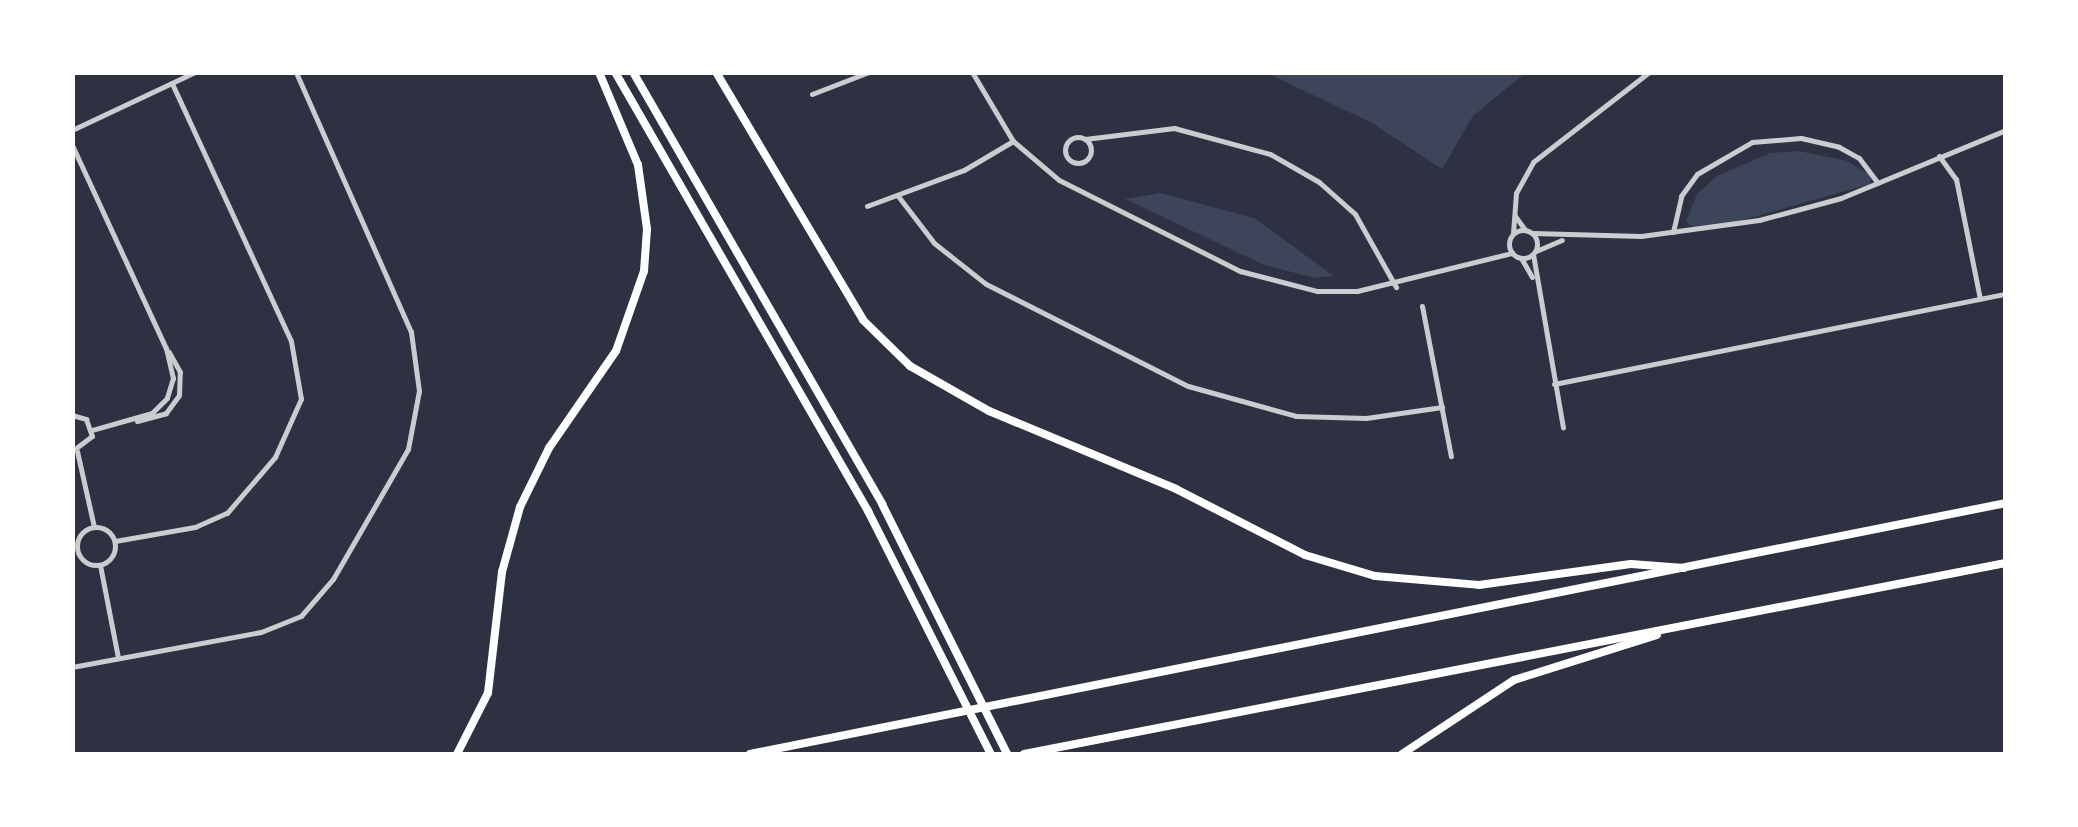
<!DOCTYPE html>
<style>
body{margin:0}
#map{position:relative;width:2078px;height:827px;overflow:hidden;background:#2d3142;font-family:Manrope,sans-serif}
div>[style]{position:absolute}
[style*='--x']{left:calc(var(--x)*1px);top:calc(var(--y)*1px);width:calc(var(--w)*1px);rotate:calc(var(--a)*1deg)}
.green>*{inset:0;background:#3c4559}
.minor>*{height:5px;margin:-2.5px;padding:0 2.5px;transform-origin:2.5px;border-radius:2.5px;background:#caccd0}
.minor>.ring{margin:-2.5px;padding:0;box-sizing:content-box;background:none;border:5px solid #caccd0;border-radius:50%}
.tertiary>*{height:5px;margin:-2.5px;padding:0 2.5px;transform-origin:2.5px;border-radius:2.5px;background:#caccd0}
.tertiary>.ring{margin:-2.5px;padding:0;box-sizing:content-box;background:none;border:5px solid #caccd0;border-radius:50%}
.primary>*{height:8px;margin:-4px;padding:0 4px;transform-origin:4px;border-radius:4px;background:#fff}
span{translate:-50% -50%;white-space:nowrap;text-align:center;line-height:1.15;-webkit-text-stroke:9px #fff;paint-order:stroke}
.frame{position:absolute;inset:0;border:75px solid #fff;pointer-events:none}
</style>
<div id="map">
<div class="green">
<div style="clip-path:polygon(1267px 73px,1525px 72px,1525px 73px,1473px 116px,1442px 169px,1372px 123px)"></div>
<div style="clip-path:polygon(1799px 151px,1848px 161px,1871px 176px,1870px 184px,1725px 225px,1695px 229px,1686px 221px,1697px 194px,1717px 176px,1770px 153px)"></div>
<div style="clip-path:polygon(1160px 193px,1254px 218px,1334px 276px,1314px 278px,1262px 264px,1125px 199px)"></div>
</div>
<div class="minor">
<div style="--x:812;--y:94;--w:61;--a:-21.1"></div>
<div style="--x:72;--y:130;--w:136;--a:-25.2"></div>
<div class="ring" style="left:1065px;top:137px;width:21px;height:21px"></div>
<div style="--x:1085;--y:139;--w:90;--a:-7"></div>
<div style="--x:1174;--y:128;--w:99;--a:15.2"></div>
<div style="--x:1270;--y:154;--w:56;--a:29.7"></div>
<div style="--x:1319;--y:182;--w:48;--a:41.6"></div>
<div style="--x:1355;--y:214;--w:84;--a:60.7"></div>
<div style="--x:72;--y:145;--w:224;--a:65.2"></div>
<div style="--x:166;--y:348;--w:31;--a:77"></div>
<div style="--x:173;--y:378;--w:21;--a:107"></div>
<div style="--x:167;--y:398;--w:21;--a:135"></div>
<div style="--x:152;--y:413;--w:62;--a:164.2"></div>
<div style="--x:1939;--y:156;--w:29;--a:54"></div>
<div style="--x:1956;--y:179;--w:122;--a:78.7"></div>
<div style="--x:898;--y:196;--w:59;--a:52.5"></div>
<div style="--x:934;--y:243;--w:66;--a:38.3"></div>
<div style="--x:986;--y:284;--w:226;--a:26.8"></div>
<div style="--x:1188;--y:386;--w:112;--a:15.5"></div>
<div style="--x:1296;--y:416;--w:70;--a:1.6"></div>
<div style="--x:1366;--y:418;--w:77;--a:-8.2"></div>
<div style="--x:867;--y:206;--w:103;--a:-20.4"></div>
<div style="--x:964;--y:170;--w:57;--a:-30.6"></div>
<div style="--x:1515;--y:216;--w:17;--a:54"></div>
<div style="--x:1673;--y:232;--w:37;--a:-77"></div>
<div style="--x:1681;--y:196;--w:27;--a:-54"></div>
<div style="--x:1697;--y:174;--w:64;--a:-30.2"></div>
<div style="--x:1752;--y:142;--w:49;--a:-4.7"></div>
<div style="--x:1801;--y:138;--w:39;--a:13"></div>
<div style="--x:1839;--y:147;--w:23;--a:29"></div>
<div style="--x:1859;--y:158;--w:31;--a:53"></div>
<div style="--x:1513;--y:233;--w:40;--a:-85.7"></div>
<div style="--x:1516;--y:193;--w:35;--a:-61"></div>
<div style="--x:1533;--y:162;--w:147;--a:-37.8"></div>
<div style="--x:1533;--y:254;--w:176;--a:80.2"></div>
<div style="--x:1521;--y:258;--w:22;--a:60"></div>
<div style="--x:1422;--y:306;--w:153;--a:79.1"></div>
<div style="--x:1554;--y:384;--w:461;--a:-11.3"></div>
<div style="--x:72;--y:415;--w:15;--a:16"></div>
<div style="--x:86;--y:419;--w:18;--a:71"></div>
<div style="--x:92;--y:436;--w:25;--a:143"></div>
<div style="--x:137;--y:421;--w:30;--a:-15"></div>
<div style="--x:166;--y:413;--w:22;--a:-54"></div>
<div style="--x:179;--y:395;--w:23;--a:-88"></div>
<div style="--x:180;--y:372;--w:23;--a:-119"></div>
<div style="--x:77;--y:451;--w:78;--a:77.4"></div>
<div class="ring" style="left:77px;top:527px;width:33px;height:33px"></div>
<div style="--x:115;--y:541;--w:81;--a:-9.9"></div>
<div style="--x:195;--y:527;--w:35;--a:-24"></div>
<div style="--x:227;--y:513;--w:74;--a:-49.4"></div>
<div style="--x:275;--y:457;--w:64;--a:-65.9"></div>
<div style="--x:301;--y:399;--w:59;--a:-99.8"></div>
<div style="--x:291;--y:341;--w:284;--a:-114.8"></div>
<div style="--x:100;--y:565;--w:95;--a:79"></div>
<div style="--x:72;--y:667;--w:192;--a:-10.5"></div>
<div style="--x:261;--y:632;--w:43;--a:-21.8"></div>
<div style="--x:301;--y:616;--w:49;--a:-49.1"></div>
<div style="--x:333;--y:579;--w:150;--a:-60"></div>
<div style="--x:408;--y:449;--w:59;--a:-79.3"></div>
<div style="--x:419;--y:391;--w:60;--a:-97.7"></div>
<div style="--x:411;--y:332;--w:284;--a:-113.9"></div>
</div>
<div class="tertiary">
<div style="--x:972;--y:72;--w:80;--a:59.3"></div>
<div style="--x:1013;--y:141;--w:60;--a:40.3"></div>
<div style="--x:1059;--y:180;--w:203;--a:26.7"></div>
<div style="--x:1240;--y:271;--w:80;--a:14.6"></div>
<div style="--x:1317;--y:291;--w:40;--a:0"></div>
<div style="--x:1357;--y:291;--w:160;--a:-13.8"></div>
<div class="ring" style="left:1509px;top:230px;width:23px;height:23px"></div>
<div style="--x:1533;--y:233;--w:108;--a:1.6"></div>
<div style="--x:1641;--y:236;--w:119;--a:-7.7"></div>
<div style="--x:1759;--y:220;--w:85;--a:-15"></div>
<div style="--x:1841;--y:198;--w:178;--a:-22.4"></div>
<div style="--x:1536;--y:251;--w:28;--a:-23"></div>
</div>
<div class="primary">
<div style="--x:615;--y:72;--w:507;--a:60.04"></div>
<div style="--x:868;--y:511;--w:272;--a:63.2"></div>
<div style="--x:633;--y:72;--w:499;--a:60"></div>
<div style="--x:882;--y:504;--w:280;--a:63.4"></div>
<div style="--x:716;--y:72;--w:288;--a:59.3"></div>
<div style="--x:863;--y:320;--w:66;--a:44.4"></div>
<div style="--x:910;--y:366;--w:91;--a:29.7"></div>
<div style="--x:989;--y:411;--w:203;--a:22.6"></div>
<div style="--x:1176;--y:489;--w:145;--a:27.1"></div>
<div style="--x:1305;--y:555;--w:73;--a:16.7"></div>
<div style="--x:1375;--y:576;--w:104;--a:4.9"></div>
<div style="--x:1479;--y:585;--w:153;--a:-7.9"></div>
<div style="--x:1631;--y:564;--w:53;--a:4.3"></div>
<div style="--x:457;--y:754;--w:68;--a:-63.1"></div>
<div style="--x:488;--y:693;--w:122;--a:-83.4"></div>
<div style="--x:502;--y:572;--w:67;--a:-74.5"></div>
<div style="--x:520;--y:507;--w:66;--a:-63.8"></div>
<div style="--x:549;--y:448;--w:118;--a:-55.4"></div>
<div style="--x:616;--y:351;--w:85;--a:-70.7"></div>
<div style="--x:644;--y:271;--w:42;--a:-85.9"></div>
<div style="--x:647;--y:229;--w:65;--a:-98"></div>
<div style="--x:638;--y:165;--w:101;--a:-112.8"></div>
<div style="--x:750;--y:754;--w:1281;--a:-11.3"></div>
<div style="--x:1024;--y:754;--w:1000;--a:-11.01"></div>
<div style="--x:1402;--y:754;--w:134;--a:-33.5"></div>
<div style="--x:1514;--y:680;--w:150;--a:-17.5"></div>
</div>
<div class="frame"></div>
</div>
